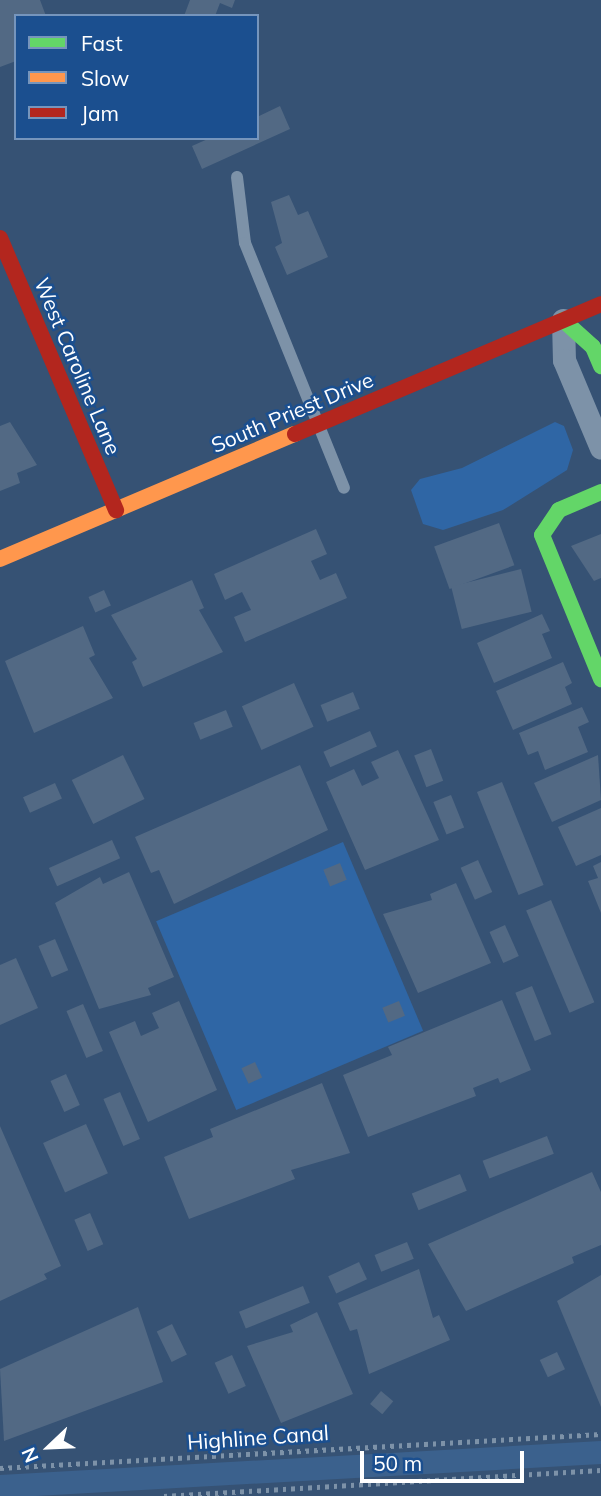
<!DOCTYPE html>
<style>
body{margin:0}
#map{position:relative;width:601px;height:1496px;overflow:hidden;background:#365274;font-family:Mulish,sans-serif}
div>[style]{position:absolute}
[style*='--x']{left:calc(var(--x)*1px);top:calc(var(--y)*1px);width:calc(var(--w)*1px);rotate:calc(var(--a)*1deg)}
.green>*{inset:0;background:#2f66a5;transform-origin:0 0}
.canal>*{height:23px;margin:-11.5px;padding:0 11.5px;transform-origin:11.5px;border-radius:11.5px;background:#3b618d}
.building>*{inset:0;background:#526984;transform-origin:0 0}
.path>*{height:4.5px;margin-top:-2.25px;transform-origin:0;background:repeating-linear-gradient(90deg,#7d92a8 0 3.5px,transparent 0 8.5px)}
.lane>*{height:12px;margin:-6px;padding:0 6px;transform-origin:6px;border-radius:6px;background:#7d92a8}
.street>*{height:23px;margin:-11.5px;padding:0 11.5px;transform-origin:11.5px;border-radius:11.5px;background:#7d92a8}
.fast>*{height:16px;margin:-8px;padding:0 8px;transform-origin:8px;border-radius:8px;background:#63d668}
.slow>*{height:16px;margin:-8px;padding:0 8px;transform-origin:8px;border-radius:8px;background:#ff974d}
.jam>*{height:16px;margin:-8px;padding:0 8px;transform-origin:8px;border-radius:8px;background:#b3261e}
span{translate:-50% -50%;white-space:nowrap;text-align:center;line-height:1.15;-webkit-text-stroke:5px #1b4f8f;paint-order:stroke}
.street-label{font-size:21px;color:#fff}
.legend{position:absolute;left:14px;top:14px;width:245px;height:126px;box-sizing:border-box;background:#1b4f8f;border:2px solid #7695bc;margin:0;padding:9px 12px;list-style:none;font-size:21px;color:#fff}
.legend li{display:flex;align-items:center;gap:14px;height:35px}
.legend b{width:35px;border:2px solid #7695bc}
.north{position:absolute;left:14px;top:1412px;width:70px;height:70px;-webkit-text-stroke:5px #1b4f8f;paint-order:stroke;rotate:247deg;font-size:19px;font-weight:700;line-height:28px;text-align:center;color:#fff}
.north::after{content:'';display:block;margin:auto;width:24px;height:32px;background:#fff;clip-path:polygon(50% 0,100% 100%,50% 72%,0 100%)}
.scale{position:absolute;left:360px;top:1451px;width:164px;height:32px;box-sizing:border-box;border:4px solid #fff;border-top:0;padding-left:9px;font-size:21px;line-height:24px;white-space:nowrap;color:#fff;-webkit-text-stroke:5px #1b4f8f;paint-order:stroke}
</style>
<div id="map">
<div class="green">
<div style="clip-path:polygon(555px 422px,564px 426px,573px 450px,567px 470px,503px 510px,443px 530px,423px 524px,411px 490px,420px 479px,462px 468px)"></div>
<div style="left:343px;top:842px;width:205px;height:203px;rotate:67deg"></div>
</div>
<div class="canal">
<div style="--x:0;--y:1486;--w:602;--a:-3.24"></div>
</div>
<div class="building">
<div style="clip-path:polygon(0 0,40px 0,46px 16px,16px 16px,16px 61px,0 67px)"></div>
<div style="clip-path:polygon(190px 0,235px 0,232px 8px,220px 3px,215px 16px,184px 16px)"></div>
<div style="clip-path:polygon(280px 106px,290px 129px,202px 169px,192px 146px,210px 138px,257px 138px,257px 117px)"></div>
<div style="clip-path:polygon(289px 195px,298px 215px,308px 211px,328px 257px,287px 275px,275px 247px,282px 243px,271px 202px)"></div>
<div style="clip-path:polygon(10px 422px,37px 465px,17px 473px,20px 483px,0 491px,0 426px)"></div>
<div style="left:499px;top:523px;width:45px;height:69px;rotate:70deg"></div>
<div style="clip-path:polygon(316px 529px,327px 554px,311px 561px,320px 580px,336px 573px,347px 598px,245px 642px,234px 617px,251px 610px,242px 592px,225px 600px,214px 574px)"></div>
<div style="clip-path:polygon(601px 534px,601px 578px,594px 581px,571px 546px)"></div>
<div style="left:521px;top:569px;width:44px;height:72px;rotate:76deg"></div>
<div style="clip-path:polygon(192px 580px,204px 608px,199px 610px,223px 652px,143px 687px,132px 662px,137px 659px,111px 615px)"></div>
<div style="left:104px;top:590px;width:17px;height:17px;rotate:66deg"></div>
<div style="clip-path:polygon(542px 614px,550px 631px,542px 634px,552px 658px,494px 683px,477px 643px)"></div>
<div style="clip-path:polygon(83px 626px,95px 655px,89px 658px,113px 698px,34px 733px,5px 661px)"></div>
<div style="clip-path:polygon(563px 662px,572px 683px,565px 687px,572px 704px,513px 730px,496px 691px)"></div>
<div style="left:294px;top:683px;width:48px;height:57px;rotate:66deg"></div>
<div style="left:353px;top:692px;width:18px;height:35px;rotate:68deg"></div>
<div style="clip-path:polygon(582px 707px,589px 722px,578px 727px,588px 752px,545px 770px,538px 751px,528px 755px,519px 733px)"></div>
<div style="left:226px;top:710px;width:18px;height:35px;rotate:68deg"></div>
<div style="left:370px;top:731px;width:17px;height:51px;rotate:66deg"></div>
<div style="left:431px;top:749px;width:34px;height:18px;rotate:69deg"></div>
<div style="clip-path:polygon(398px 750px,439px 840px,365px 870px,326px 782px,354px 769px,362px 786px,379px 778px,371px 762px)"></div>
<div style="left:123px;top:755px;width:49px;height:57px;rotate:64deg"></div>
<div style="clip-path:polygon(598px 755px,601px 800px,552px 822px,534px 783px)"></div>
<div style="clip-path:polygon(300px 765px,328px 830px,174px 904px,159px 870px,151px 873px,135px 837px)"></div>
<div style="left:502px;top:782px;width:111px;height:27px;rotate:68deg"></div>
<div style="left:55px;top:783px;width:17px;height:35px;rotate:66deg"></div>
<div style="left:451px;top:795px;width:35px;height:19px;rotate:68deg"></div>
<div style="clip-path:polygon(601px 808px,601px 855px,576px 866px,558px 827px)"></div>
<div style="left:112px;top:840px;width:20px;height:69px;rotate:66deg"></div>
<div style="left:478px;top:860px;width:35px;height:19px;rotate:66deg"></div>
<div style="clip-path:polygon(601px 862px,601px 913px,588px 881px,598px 878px,593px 866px)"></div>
<div style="left:340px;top:863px;width:18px;height:18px;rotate:68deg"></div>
<div style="clip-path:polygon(129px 872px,174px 977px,148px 988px,151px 995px,99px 1009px,55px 903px,100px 877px,103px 884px)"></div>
<div style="clip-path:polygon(456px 883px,491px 963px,418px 993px,383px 914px,432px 900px,430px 894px)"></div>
<div style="left:551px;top:900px;width:111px;height:27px;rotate:67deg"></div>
<div style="left:505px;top:925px;width:34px;height:17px;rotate:66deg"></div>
<div style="left:55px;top:939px;width:34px;height:18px;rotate:67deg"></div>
<div style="clip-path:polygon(16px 958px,38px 1008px,0 1025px,0 965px)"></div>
<div style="left:532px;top:986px;width:52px;height:18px;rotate:68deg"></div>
<div style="clip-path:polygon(502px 1000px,531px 1070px,500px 1083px,498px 1078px,473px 1088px,476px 1096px,368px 1137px,343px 1075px,392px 1055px,388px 1047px)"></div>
<div style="clip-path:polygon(179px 1001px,217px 1090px,148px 1122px,109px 1032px,135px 1021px,141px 1036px,159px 1028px,152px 1013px)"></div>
<div style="left:399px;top:1001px;width:16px;height:18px;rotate:68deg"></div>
<div style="left:83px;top:1004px;width:51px;height:18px;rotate:67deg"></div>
<div style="left:255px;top:1062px;width:17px;height:15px;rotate:65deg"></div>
<div style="left:66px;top:1074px;width:34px;height:17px;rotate:66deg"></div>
<div style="clip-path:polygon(322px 1083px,350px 1153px,291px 1170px,295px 1179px,189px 1219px,164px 1157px,213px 1137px,210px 1129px)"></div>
<div style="left:120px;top:1092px;width:51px;height:18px;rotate:67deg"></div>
<div style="left:86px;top:1124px;width:54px;height:47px;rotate:66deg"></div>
<div style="clip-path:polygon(0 1126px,61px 1266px,44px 1274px,47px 1279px,0 1301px)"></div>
<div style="left:547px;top:1136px;width:19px;height:69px;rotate:69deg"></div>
<div style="clip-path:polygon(592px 1172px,601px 1192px,601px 1245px,572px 1257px,574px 1263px,466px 1311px,428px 1244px)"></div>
<div style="left:460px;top:1174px;width:18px;height:52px;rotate:68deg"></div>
<div style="left:90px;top:1213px;width:34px;height:17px;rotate:67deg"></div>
<div style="left:407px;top:1242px;width:18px;height:35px;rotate:68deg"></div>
<div style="left:359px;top:1262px;width:19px;height:34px;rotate:65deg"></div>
<div style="clip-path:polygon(419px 1269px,433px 1318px,439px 1315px,450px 1340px,369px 1374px,357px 1329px,350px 1331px,338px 1303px)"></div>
<div style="clip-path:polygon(601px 1275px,601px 1407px,557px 1301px)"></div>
<div style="left:303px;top:1286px;width:18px;height:69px;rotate:68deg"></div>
<div style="clip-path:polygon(138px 1307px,163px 1382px,4px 1441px,0 1369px)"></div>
<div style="clip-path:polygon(317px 1312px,353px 1394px,281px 1423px,247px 1346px,293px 1332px,290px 1325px)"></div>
<div style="left:172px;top:1324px;width:34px;height:17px;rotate:64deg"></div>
<div style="left:557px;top:1352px;width:19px;height:19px;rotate:65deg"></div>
<div style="left:232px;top:1355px;width:34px;height:19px;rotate:66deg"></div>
<div style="left:381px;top:1391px;width:16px;height:17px;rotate:40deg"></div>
</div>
<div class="path">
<div style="--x:0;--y:1468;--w:602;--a:-3.24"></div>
<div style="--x:164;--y:1496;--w:438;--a:-3.4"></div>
</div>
<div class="lane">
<div style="--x:237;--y:177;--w:66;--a:83.1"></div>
<div style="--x:245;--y:243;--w:264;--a:68"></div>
</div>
<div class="street">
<div style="--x:563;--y:320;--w:40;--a:88.6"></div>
<div style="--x:564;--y:360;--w:95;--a:67.2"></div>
</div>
<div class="fast">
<div style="--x:563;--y:320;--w:40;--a:42"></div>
<div style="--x:593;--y:347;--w:21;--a:67"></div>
<div style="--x:601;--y:492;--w:46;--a:156.8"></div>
<div style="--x:559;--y:510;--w:30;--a:124"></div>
<div style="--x:542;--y:535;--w:156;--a:67.7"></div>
</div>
<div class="slow">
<div style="--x:0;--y:559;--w:320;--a:-23"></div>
</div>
<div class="jam">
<div style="--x:0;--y:238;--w:296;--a:66.9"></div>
<div style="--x:295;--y:434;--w:332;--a:-23"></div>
</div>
<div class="street-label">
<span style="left:78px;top:366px;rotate:67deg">West Caroline Lane</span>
<span style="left:292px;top:412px;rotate:-23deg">South Priest Drive</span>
<span style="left:258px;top:1437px;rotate:-4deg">Highline Canal</span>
</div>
<ul class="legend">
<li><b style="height:9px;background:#63d668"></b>Fast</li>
<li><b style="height:9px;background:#ff974d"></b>Slow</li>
<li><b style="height:9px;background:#b3261e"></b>Jam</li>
</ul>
<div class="north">N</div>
<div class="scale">50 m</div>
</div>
